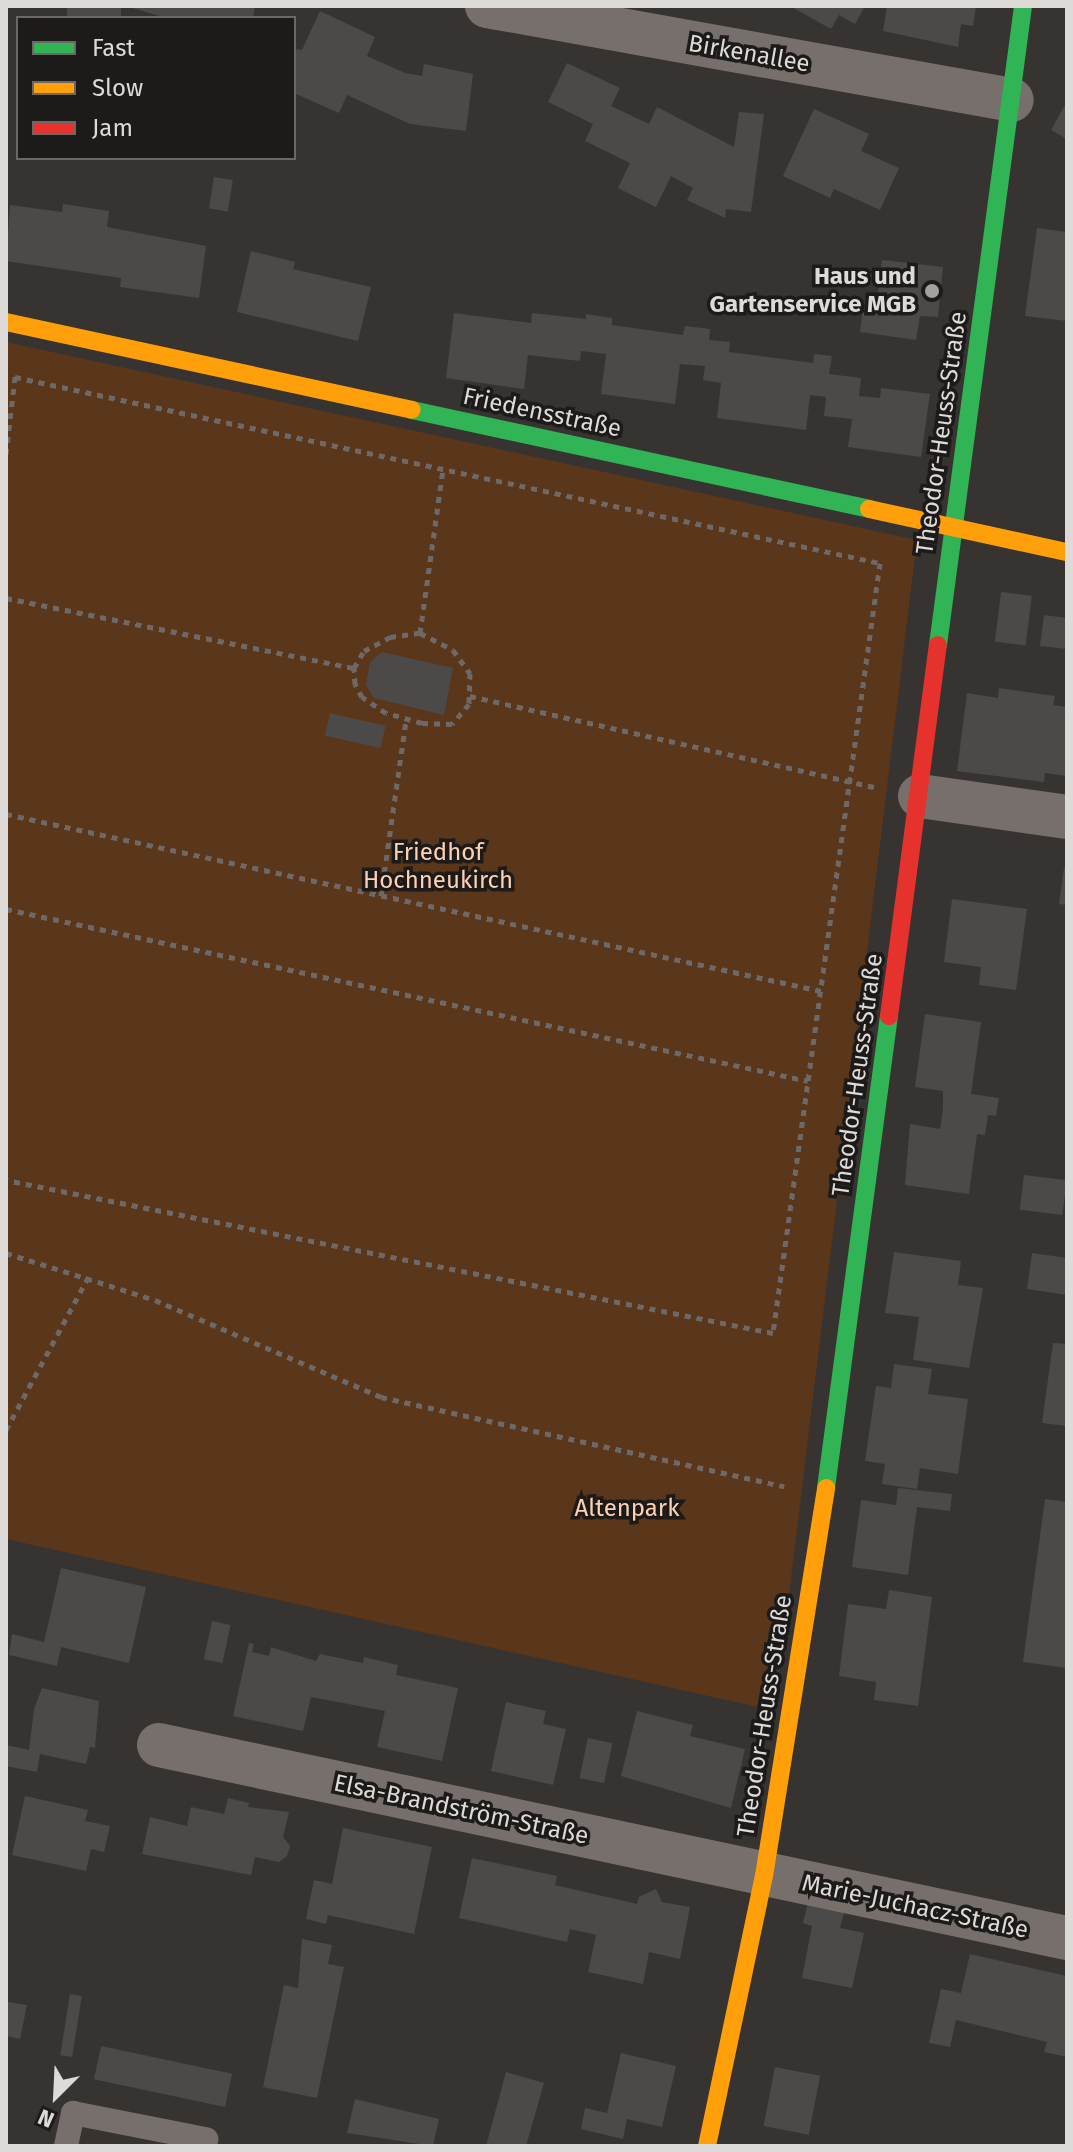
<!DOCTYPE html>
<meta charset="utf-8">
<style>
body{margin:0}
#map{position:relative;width:1073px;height:2152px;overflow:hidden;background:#363331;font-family:"Fira Sans",sans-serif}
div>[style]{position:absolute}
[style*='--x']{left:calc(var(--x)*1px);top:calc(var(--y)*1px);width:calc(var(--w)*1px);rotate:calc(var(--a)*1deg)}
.green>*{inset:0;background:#5a361a}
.building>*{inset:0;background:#4c4a49;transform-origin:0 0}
.path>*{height:5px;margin-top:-2.5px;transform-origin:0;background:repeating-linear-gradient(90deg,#6e6966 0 6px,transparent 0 12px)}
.lane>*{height:24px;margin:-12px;padding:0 12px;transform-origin:12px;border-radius:12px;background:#776f6b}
.street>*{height:44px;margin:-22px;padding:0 22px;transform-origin:22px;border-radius:22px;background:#776f6b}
.fast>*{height:18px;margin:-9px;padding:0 9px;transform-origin:9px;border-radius:9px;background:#30b455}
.slow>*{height:18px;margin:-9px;padding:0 9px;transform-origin:9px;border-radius:9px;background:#ff9f0a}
.jam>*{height:18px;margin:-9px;padding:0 9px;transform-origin:9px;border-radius:9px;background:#e5322d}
.dots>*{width:22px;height:22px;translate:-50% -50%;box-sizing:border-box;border:4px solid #1d1b19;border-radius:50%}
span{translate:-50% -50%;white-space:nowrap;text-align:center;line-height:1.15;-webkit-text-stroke:7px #1d1b19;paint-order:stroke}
.street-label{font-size:24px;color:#dddad8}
.poi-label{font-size:24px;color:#dddad8;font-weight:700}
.right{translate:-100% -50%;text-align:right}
.park-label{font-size:24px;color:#ffd1b3}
.frame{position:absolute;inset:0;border:8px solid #dddad8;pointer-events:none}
.legend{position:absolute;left:16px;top:16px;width:280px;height:144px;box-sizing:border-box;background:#1d1b19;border:2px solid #6a6765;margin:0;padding:10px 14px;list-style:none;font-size:24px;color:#dddad8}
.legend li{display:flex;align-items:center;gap:16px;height:40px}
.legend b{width:40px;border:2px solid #6a6765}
.north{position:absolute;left:16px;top:2056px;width:80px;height:80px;-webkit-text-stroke:6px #1d1b19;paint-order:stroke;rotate:204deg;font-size:22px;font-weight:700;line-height:32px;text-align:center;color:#dddad8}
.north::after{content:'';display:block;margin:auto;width:28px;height:36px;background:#dddad8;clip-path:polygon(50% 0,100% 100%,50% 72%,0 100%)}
</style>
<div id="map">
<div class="green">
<div style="clip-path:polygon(6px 342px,917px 540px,775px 1711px,6px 1539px)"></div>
</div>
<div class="building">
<div style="left:67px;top:6px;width:54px;height:13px"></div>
<div style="clip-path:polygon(126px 6px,255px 6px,253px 18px,166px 18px)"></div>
<div style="clip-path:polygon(790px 6px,865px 6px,855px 24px,839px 15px,831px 29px)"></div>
<div style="clip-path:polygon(887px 6px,976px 6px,973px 26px,961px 24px,958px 47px,883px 31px)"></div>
<div style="clip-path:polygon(320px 11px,375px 37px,367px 56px,405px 73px,422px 76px,424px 64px,473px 74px,466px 131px,410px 124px,347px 95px,339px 113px,294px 93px,294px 49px,302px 50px)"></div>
<div style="clip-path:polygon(567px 63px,620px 88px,611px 106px,649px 124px,657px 107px,734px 147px,739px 112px,764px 114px,751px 212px,726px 209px,725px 218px,687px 200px,693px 188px,671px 176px,656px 207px,618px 188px,630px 163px,585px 141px,593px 124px,548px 102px)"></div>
<div style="clip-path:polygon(1067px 101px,1067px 139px,1051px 130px)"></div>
<div style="clip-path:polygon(814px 109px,869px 134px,861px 151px,899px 168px,880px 210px,834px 189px,830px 198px,783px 176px)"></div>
<div style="left:214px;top:177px;width:19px;height:32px;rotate:9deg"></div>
<div style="clip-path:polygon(63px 204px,109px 211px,107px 227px,206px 246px,199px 298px,120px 287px,121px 278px,6px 261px,10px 205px,62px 212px)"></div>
<div style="clip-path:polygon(1037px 228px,1067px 232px,1067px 321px,1025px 316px)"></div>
<div style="clip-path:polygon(251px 251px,295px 262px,293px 269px,371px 287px,358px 341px,237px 312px)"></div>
<div style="clip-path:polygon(882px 260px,943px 267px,938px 317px,920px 316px,916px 340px,860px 332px,863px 308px,876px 311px)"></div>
<div style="clip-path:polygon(454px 313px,531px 323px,532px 313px,586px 319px,586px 314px,612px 318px,612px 325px,683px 335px,685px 326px,710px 329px,709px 340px,730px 342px,729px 352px,813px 363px,814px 354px,832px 356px,829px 374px,861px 378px,859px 396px,880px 398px,881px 388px,930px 394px,921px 457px,848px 447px,852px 419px,824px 416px,826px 397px,810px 395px,806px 430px,717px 418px,721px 383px,703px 380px,705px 366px,680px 364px,675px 404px,601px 394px,606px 354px,581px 351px,580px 361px,528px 355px,524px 389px,446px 378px)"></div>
<div style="left:1001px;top:592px;width:31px;height:50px;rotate:7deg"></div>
<div style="clip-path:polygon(1044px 615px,1067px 618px,1067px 649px,1040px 646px)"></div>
<div style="clip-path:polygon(382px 652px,453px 668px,444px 715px,374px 698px,366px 685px,370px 662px)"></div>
<div style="clip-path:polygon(999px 688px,1055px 696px,1053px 705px,1067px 707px,1067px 776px,1045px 773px,1044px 782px,957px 771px,967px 693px,998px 698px)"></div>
<div style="left:330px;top:713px;width:57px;height:23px;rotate:13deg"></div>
<div style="clip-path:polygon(1064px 868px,1067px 869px,1067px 905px,1059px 904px)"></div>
<div style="clip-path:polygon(952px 899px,1027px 909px,1016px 990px,979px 985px,981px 967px,944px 962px)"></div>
<div style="clip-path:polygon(925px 1014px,981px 1022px,971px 1094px,999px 1098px,996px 1116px,988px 1115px,985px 1135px,977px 1134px,969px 1194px,905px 1185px,910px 1124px,940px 1129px,943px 1109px,943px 1091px,915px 1087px)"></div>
<div style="left:1024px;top:1175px;width:43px;height:35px;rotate:7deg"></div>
<div style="clip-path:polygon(894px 1252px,961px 1261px,958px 1285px,983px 1288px,969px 1368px,913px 1360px,919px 1317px,885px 1313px)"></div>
<div style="clip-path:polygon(1032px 1253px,1067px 1258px,1067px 1295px,1027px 1289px)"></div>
<div style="clip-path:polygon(1053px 1343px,1067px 1344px,1067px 1426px,1042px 1423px)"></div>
<div style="clip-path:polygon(894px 1364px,932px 1369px,928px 1394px,968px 1399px,958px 1474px,920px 1468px,917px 1489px,882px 1484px,885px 1464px,865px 1461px,876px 1386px,891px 1388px)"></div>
<div style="clip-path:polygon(898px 1488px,952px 1494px,950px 1511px,917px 1507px,908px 1575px,852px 1567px,861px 1500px,896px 1505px)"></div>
<div style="clip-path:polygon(1045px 1499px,1067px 1502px,1067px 1668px,1023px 1662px)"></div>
<div style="clip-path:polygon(61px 1568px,146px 1587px,129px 1663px,61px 1647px,57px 1666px,9px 1655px,12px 1634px,44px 1642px)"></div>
<div style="clip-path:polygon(889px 1590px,932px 1597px,918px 1706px,874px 1700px,876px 1682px,839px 1676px,848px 1604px,886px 1609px)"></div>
<div style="left:212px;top:1621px;width:19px;height:39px;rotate:12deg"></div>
<div style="clip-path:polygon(249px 1643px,254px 1644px,252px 1652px,269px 1656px,271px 1647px,316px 1661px,320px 1654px,363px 1663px,364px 1657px,398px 1665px,396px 1675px,458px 1688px,442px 1761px,377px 1747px,385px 1711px,311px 1697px,303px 1731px,233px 1716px)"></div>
<div style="clip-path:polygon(42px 1688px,99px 1701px,95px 1748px,90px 1747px,86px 1764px,40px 1754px,37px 1772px,6px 1766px,6px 1745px,29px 1750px,34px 1709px)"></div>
<div style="clip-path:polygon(506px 1702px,546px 1711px,543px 1724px,566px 1729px,553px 1785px,491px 1771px)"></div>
<div style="clip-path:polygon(637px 1711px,693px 1725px,690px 1736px,745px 1749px,731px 1808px,621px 1776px)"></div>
<div style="left:588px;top:1738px;width:25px;height:41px;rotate:12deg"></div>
<div style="clip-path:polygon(25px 1796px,88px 1810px,85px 1821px,110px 1826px,104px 1852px,91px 1849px,86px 1871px,12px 1855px)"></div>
<div style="clip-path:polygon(228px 1798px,249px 1803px,248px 1807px,289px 1812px,283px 1837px,290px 1846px,287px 1856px,279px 1862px,255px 1857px,251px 1875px,142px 1854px,150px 1817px,187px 1826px,191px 1807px,224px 1814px)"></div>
<div style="clip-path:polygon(343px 1828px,432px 1847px,414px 1934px,328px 1915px,326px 1924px,306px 1919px,314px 1880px,332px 1884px)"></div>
<div style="clip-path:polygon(472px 1858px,557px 1876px,555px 1885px,637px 1904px,639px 1897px,656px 1889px,662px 1902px,690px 1907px,680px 1959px,649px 1952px,643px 1984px,588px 1972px,596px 1935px,570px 1929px,567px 1942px,459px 1918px)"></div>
<div style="clip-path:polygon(808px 1902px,845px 1910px,840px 1928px,864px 1933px,852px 1988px,802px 1978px,812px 1926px,803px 1923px)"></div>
<div style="clip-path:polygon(302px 1939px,332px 1945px,328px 1964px,344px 1967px,317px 2098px,263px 2087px,284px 1985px,298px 1988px)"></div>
<div style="clip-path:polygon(970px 1954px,1067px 1976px,1067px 2057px,1044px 2052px,1047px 2042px,956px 2020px,950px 2047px,929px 2043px,941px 1989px,961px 1993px)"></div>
<div style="left:70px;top:1994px;width:12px;height:62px;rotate:9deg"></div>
<div style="clip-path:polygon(8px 2002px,27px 2005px,20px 2039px,6px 2036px)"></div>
<div style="left:101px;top:2046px;width:134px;height:34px;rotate:12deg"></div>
<div style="clip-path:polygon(621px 2053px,676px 2066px,662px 2127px,627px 2119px,623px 2139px,581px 2129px,585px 2108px,607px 2113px)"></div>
<div style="left:775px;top:2067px;width:46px;height:60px;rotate:11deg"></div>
<div style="clip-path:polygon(506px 2072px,544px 2083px,526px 2146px,486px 2146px)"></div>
<div style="clip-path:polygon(355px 2099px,439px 2119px,433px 2146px,347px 2133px)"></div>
</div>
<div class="path">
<div style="--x:6;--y:454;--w:78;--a:-83.3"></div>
<div style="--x:15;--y:377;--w:885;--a:12.14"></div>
<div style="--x:880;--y:563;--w:777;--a:97.91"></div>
<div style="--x:773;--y:1333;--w:782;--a:-168.72"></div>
<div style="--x:6;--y:598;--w:355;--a:11.4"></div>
<div style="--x:420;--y:633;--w:37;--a:27"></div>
<div style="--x:453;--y:650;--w:29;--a:54"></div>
<div style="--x:470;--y:673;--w:31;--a:92"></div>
<div style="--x:469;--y:704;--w:26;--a:130"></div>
<div style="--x:452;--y:724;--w:30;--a:-178"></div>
<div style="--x:422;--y:723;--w:37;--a:-164"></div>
<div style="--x:386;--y:713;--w:29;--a:-146"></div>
<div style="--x:362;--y:697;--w:15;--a:-118"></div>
<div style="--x:355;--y:684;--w:16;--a:-94"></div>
<div style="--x:354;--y:668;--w:20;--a:-60"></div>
<div style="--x:364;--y:651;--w:30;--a:-28"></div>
<div style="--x:390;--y:637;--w:30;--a:-8"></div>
<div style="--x:420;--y:633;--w:166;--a:-82"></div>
<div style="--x:470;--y:696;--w:415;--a:12.7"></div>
<div style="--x:6;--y:814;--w:834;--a:12.25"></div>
<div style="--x:381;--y:896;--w:178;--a:-81.9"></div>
<div style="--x:6;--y:909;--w:820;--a:12.1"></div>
<div style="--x:6;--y:1253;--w:156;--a:17.5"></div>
<div style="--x:155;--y:1300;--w:246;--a:23.2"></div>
<div style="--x:381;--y:1397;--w:413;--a:12.5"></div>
<div style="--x:6;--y:1430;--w:175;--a:-61.7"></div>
</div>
<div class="lane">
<div style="--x:66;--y:2146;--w:34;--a:-78"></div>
<div style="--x:73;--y:2113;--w:136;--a:11.1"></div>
</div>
<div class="street">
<div style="--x:487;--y:6;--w:533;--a:10.15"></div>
<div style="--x:920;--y:796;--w:148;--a:8.1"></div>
<div style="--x:159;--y:1745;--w:928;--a:12"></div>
</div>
<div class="fast">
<div style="--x:412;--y:410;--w:468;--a:12.2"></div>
<div style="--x:938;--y:645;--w:645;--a:-82.42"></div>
<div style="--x:826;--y:1488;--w:476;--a:-82.4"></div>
</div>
<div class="slow">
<div style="--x:6;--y:322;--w:415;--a:12.2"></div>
<div style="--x:869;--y:509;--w:203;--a:12.3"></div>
<div style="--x:707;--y:2146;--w:276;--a:-78.1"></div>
<div style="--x:764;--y:1876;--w:393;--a:-80.9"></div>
</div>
<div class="jam">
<div style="--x:889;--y:1016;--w:374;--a:-82.5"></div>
</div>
<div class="dots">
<div style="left:932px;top:291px;background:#a3a09e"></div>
</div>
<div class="street-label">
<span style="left:749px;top:54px;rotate:10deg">Birkenallee</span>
<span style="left:542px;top:413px;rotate:12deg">Friedensstraße</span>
<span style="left:942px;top:433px;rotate:-82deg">Theodor-Heuss-Straße</span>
<span style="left:858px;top:1075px;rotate:-82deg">Theodor-Heuss-Straße</span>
<span style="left:765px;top:1716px;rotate:-81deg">Theodor-Heuss-Straße</span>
<span style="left:461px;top:1810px;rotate:12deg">Elsa-Brandström-Straße</span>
<span style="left:915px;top:1907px;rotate:12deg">Marie-Juchacz-Straße</span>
</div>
<div class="poi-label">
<span class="right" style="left:916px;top:291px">Haus und<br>Gartenservice MGB</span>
</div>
<div class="park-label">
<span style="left:438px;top:867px">Friedhof<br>Hochneukirch</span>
<span style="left:627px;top:1509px">Altenpark</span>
</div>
<div class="frame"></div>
<ul class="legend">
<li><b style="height:10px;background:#30b455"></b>Fast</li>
<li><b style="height:10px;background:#ff9f0a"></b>Slow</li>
<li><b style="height:10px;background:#e5322d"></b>Jam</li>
</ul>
<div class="north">N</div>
</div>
